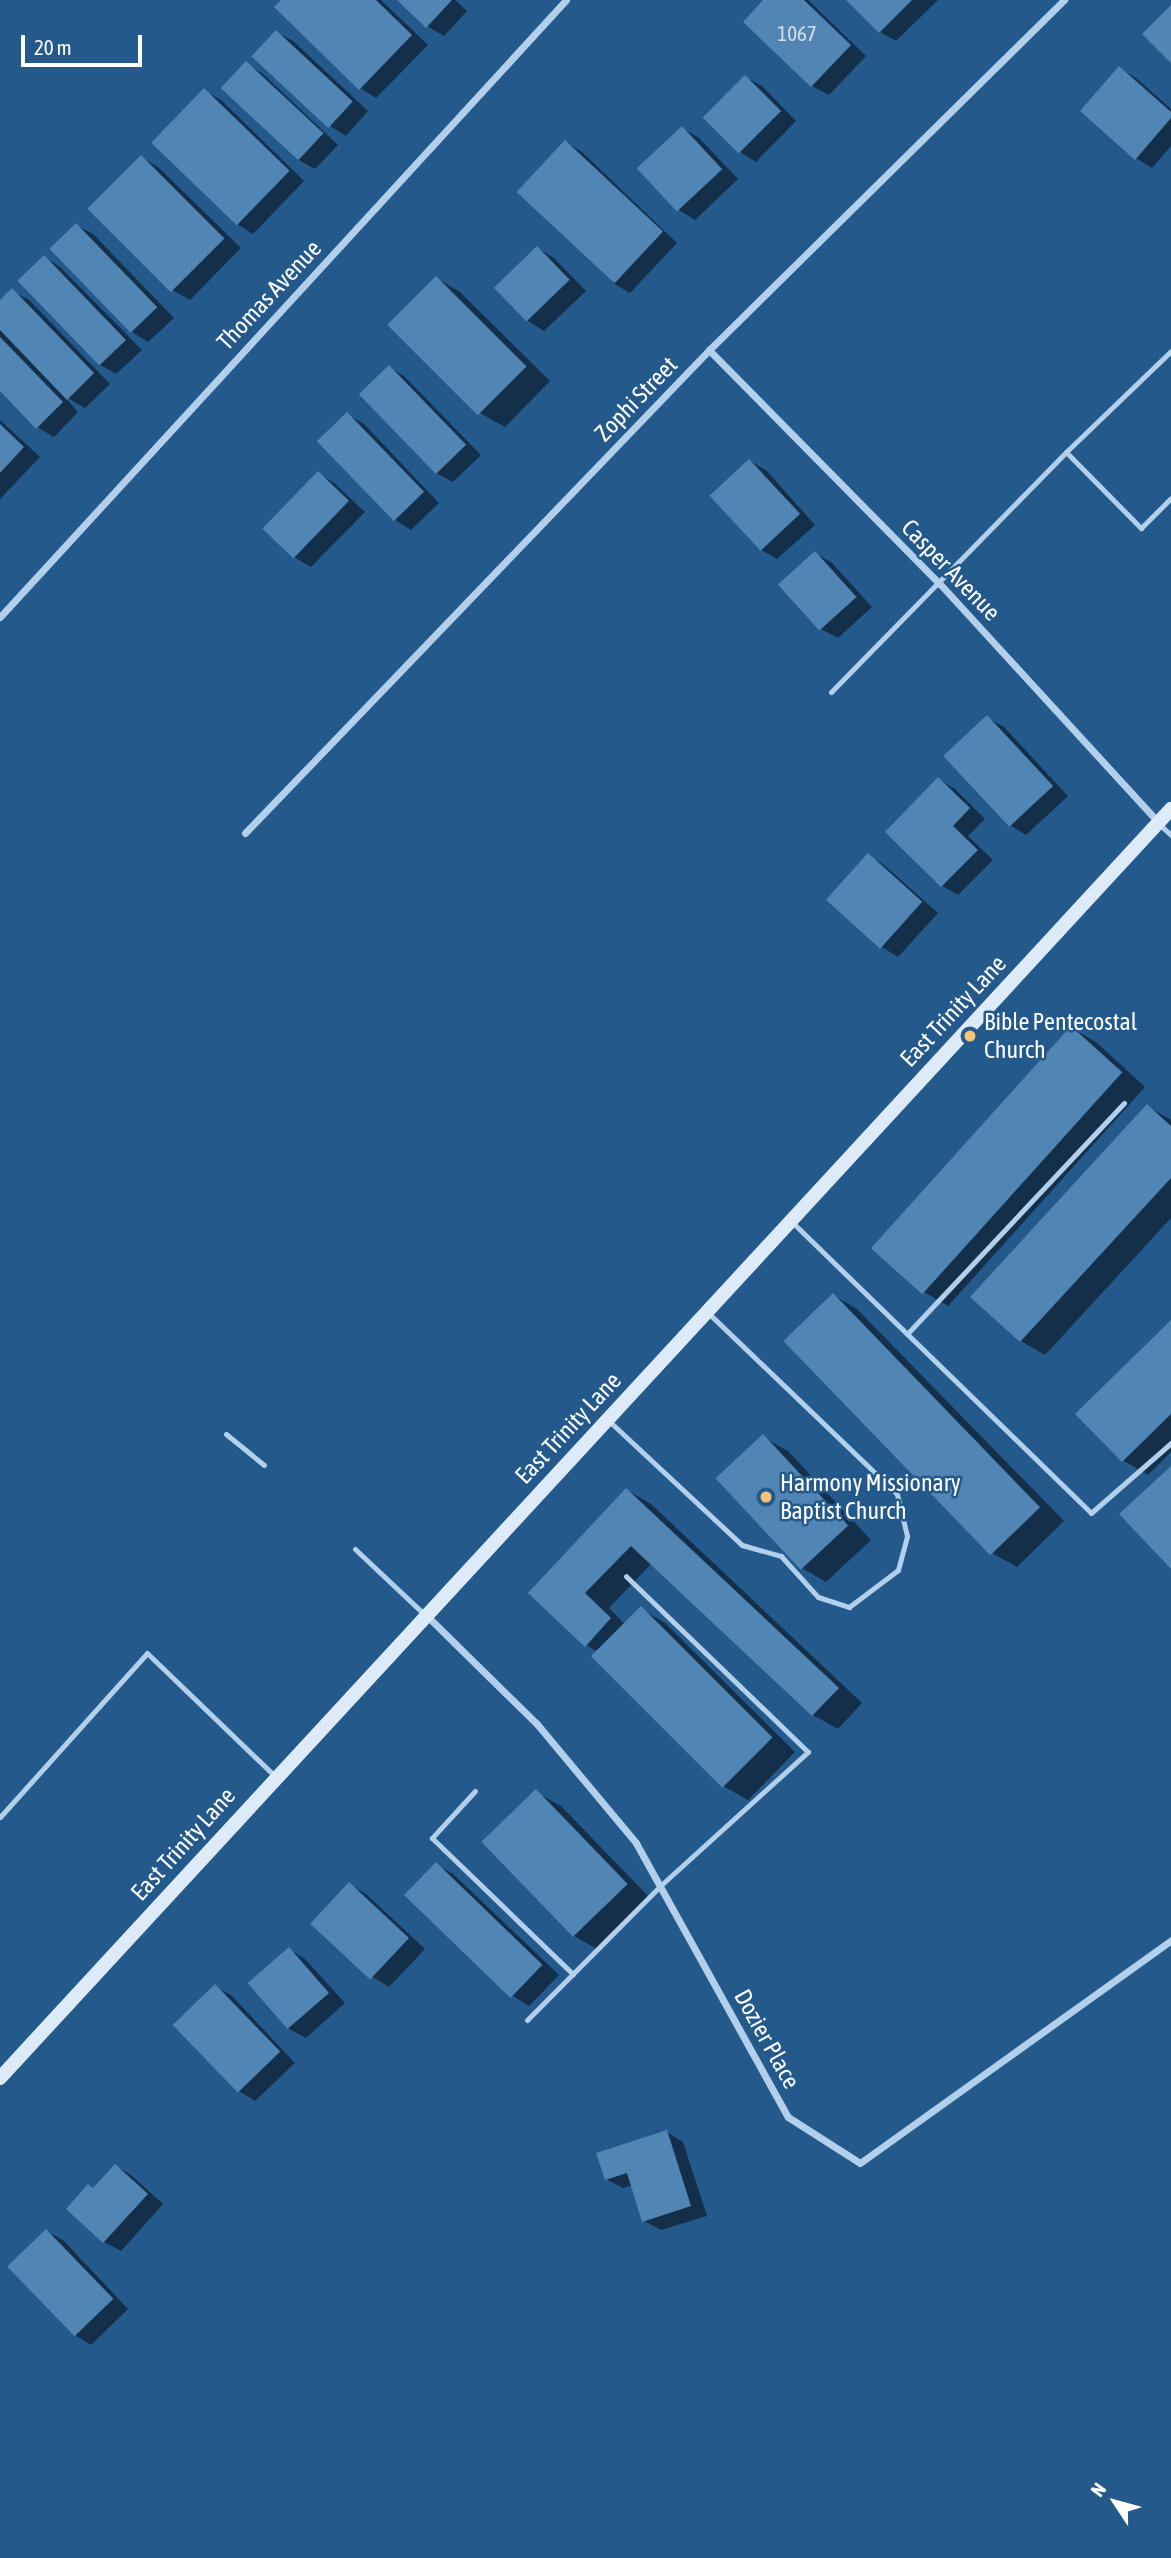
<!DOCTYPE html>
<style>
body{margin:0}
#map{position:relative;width:1171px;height:2558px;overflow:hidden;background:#24598c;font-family:"Asap Condensed",sans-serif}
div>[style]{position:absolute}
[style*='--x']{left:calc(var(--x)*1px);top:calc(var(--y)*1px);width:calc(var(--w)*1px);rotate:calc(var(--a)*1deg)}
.shadow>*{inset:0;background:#0007}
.building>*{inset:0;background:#5085b4;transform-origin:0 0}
.service>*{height:5px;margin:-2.5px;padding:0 2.5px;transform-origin:2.5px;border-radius:2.5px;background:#b2d0eb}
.minor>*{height:7px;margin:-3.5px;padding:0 3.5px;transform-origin:3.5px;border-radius:3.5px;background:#b2d0eb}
.secondary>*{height:14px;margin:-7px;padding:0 7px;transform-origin:7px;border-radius:7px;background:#ddebf8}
.dots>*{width:19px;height:19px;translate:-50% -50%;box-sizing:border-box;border:4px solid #24598c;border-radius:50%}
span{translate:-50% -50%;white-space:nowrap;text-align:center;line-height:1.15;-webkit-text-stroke:5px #24598c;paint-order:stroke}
.number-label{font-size:21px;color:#d3e0ec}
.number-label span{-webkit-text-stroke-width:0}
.street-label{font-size:24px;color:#fff}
.poi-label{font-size:24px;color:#fff}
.left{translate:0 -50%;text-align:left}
.north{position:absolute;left:1080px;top:2467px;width:70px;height:70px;-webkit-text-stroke:5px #24598c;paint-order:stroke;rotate:306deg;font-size:19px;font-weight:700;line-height:28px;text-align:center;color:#fff}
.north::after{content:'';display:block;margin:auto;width:24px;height:32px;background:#fff;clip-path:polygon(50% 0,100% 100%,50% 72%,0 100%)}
.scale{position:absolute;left:21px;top:35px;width:121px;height:32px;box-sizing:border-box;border:4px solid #fff;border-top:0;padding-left:9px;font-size:21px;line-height:24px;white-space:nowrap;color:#fff;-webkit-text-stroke:5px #24598c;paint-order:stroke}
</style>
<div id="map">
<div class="shadow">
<div style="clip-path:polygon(284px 0,381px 0,428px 45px,376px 98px,360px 88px)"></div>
<div style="clip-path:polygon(399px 0,455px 0,467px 11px,444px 36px,427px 26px)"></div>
<div style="clip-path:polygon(766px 0,808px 0,866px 56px,829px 95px,812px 86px,745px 21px)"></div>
<div style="clip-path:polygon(848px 0,938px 0,896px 41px,880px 32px)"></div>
<div style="clip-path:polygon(276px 32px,293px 41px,368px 111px,346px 136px,330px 126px)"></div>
<div style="clip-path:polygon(246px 64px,262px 73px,338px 145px,315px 169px,299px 160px)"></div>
<div style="clip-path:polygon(1119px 68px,1136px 78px,1171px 109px,1171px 146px,1152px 168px,1136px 158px)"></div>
<div style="clip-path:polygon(745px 77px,762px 86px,796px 121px,756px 162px,740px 152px)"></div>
<div style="clip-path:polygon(205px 91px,221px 100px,304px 181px,253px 234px,237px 224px)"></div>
<div style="clip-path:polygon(682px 128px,699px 138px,738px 179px,695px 220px,679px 210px)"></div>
<div style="clip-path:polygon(566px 142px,582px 152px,677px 243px,630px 293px,613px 283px)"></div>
<div style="clip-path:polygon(141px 157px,158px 167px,241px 248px,190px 300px,174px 291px)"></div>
<div style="clip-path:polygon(76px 225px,93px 234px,174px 318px,148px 342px,132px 332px)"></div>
<div style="clip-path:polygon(537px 248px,554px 258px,586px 291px,544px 331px,528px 321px)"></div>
<div style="clip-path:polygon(44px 257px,60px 267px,142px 350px,116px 374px,100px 365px)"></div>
<div style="clip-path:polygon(436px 278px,460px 292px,550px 381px,505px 427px,480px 413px)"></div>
<div style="clip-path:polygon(12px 291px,29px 300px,110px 384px,85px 408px,64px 396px,78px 412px,54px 437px,37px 427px,0 389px,0 302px)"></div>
<div style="clip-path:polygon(389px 367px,405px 377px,481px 455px,453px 482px,436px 473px,361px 395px)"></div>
<div style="clip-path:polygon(348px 415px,364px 424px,439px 503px,411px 530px,395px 520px)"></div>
<div style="clip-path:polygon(0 420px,40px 457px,0 499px)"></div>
<div style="clip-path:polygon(749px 461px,766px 470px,815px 525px,777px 559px,761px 550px)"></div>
<div style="clip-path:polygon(318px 473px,334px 483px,365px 512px,311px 567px,294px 557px,264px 528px)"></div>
<div style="clip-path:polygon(815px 553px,832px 563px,872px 607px,838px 638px,821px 629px,781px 585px)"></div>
<div style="clip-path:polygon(988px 718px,1004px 727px,1068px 796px,1026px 835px,1010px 825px)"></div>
<div style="clip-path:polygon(938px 779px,955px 789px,985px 819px,968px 836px,993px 860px,958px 895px,942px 886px)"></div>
<div style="clip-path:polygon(868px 855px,884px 865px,938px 913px,898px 957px,882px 947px)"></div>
<div style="clip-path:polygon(1072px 1028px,1096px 1042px,1145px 1087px,948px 1306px,924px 1292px,874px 1249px)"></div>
<div style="clip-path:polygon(1147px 1106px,1171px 1120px,1171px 1218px,1045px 1355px,1021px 1341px,973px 1297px)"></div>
<div style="clip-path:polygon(833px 1295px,857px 1309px,1064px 1521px,1017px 1567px,992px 1553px,786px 1341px)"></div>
<div style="clip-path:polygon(1171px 1322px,1171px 1452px,1148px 1475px,1124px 1461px,1078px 1414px)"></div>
<div style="clip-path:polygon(763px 1437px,788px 1451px,871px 1540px,826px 1582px,802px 1568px)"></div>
<div style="clip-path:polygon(627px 1490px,651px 1504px,862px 1703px,838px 1729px,813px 1715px,652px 1563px,609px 1608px,625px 1624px,641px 1609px,665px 1623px,795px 1752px,748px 1800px,723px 1786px,598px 1652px,586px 1645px,530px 1593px)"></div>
<div style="clip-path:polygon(536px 1792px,561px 1806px,651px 1899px,599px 1950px,574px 1936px)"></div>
<div style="clip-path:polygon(437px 1865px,453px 1874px,559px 1975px,529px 2006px,513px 1996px)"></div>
<div style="clip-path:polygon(349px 1884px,366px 1894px,425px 1949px,389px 1987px,373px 1977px)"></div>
<div style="clip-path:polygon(289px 1949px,305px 1959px,345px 2003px,306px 2038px,289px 2029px)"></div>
<div style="clip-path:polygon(215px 1986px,232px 1996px,295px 2063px,255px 2101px,239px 2091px)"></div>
<div style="clip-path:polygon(667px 2132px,683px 2142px,707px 2216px,661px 2230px,644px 2221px,633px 2185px,623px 2188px,606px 2179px)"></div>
<div style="clip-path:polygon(115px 2166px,131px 2175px,163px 2204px,121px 2251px,104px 2242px,68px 2209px,94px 2189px)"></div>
<div style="clip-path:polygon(46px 2231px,63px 2240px,128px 2309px,91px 2345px,75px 2335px)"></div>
</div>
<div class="building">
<div style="clip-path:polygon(281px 0,376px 0,412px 35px,359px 90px,274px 7px)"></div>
<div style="clip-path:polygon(397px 0,452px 0,426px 28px)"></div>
<div style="clip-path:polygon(763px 0,804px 0,851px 45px,811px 87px,743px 22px)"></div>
<div style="clip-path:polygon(846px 0,912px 0,879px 33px)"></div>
<div style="clip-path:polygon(1171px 5px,1171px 63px,1142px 34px)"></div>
<div style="left:276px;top:30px;width:105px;height:36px;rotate:43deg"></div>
<div style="left:246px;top:61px;width:106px;height:37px;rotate:43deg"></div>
<div style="clip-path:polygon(1119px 66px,1171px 112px,1171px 118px,1135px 160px,1080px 111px)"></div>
<div style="left:745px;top:75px;width:51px;height:60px;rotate:45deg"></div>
<div style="left:204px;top:88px;width:119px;height:76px;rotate:44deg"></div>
<div style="left:682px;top:126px;width:59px;height:62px;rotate:47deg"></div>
<div style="left:565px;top:140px;width:134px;height:71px;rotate:43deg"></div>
<div style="left:141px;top:155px;width:118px;height:76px;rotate:45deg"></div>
<div style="left:76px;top:223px;width:117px;height:37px;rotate:46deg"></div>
<div style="left:537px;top:246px;width:47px;height:60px;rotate:46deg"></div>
<div style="left:44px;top:255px;width:118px;height:37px;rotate:46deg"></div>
<div style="left:436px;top:276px;width:128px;height:69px;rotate:45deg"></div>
<div style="clip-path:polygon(12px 288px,94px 373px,67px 400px,0 330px,0 300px)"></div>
<div style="clip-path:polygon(0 337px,63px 402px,36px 429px,0 391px)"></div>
<div style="left:389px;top:365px;width:111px;height:42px;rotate:46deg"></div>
<div style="left:347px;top:412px;width:111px;height:42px;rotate:46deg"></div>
<div style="clip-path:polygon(0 424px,24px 447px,0 473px)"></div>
<div style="left:749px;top:459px;width:75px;height:54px;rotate:47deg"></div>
<div style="left:318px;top:471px;width:43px;height:80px;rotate:44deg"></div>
<div style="left:815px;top:551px;width:62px;height:50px;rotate:48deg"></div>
<div style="left:987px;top:715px;width:97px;height:60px;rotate:47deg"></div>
<div style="clip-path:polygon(938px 777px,970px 808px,953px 826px,978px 850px,941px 887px,885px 832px)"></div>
<div style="left:868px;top:853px;width:73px;height:63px;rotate:42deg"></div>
<div style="left:1071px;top:1026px;width:69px;height:299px;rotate:42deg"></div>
<div style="clip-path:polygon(1147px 1104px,1171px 1126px,1171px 1178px,1020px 1342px,970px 1297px)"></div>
<div style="left:833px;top:1293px;width:298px;height:69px;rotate:46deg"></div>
<div style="clip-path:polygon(1171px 1320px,1171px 1414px,1122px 1462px,1075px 1414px)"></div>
<div style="left:763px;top:1434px;width:125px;height:65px;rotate:47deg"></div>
<div style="clip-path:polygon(1171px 1466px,1171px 1569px,1119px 1514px)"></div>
<div style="clip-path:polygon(626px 1488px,839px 1688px,812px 1716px,631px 1546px,585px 1593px,611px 1618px,585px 1647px,528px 1593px)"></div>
<div style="left:641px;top:1606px;width:186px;height:71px;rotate:45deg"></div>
<div style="left:536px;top:1789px;width:132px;height:76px;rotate:46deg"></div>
<div style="left:436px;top:1862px;width:148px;height:46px;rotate:44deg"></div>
<div style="left:349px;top:1882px;width:82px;height:57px;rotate:43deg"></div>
<div style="left:289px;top:1947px;width:61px;height:55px;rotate:49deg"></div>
<div style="left:215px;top:1984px;width:94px;height:59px;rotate:46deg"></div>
<div style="clip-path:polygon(667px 2130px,691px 2206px,642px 2222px,627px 2173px,605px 2180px,596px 2153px)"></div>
<div style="clip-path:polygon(115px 2164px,148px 2194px,103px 2243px,66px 2209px,88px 2184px,93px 2188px)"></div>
<div style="left:46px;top:2229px;width:97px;height:54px;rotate:46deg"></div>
</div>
<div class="service">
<div style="--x:1066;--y:452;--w:107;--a:45.4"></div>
<div style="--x:1141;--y:528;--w:42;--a:-45"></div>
<div style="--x:831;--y:692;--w:336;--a:-45.6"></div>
<div style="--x:1066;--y:452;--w:146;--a:-43.9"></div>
<div style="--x:1160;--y:825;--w:15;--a:42"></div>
<div style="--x:792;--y:1222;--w:417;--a:44.2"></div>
<div style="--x:1091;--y:1513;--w:106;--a:-41.2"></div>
<div style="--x:907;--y:1334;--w:317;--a:-46.8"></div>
<div style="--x:609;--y:1421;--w:182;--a:43"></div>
<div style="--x:742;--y:1545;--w:41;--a:15.8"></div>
<div style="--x:781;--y:1556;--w:55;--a:47.9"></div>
<div style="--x:818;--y:1597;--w:33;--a:18"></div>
<div style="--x:849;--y:1607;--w:61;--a:-37.1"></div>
<div style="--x:898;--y:1570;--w:35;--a:-75"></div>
<div style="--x:907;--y:1536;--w:43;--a:-103.4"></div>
<div style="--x:897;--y:1494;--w:262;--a:-136.2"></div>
<div style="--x:226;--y:1434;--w:49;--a:39.2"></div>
<div style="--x:355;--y:1549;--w:96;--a:43.3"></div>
<div style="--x:475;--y:1791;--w:64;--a:132.5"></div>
<div style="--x:432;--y:1838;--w:196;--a:44"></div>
<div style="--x:0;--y:1817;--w:220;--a:-48.1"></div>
<div style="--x:147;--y:1653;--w:179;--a:43.9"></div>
<div style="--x:527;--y:2020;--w:189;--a:-45.2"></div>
<div style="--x:660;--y:1886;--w:200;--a:-42.2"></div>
<div style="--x:808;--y:1752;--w:253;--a:-136"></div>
</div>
<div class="minor">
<div style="--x:709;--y:350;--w:329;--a:45.4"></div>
<div style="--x:940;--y:584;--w:323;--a:47.5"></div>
<div style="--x:0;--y:617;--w:837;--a:-47.47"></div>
<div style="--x:245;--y:833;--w:670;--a:-46.15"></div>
<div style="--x:709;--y:350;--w:499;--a:-44.6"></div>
<div style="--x:426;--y:1615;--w:156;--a:44.5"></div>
<div style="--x:537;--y:1724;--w:155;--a:50.2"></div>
<div style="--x:636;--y:1843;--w:313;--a:61"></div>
<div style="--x:788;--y:2117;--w:85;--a:32.6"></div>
<div style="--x:860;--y:2163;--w:383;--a:-35.6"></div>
</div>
<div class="secondary">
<div style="--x:0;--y:2078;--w:1727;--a:-47.3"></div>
</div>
<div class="dots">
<div style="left:970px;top:1036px;background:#f5c675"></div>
<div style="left:766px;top:1497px;background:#f5c675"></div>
</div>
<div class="number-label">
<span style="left:797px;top:33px">1067</span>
</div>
<div class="street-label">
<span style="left:269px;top:295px;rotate:-47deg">Thomas Avenue</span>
<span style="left:636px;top:399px;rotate:-46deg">Zophi Street</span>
<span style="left:951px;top:570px;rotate:46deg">Casper Avenue</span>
<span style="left:953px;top:1011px;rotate:-47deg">East Trinity Lane</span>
<span style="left:568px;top:1428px;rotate:-47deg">East Trinity Lane</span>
<span style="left:183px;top:1844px;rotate:-48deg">East Trinity Lane</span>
<span style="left:767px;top:2039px;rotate:61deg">Dozier Place</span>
</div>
<div class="poi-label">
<span class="left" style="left:984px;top:1036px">Bible Pentecostal<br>Church</span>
<span class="left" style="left:780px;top:1497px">Harmony Missionary<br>Baptist Church</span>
</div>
<div class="north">N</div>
<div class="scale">20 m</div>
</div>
